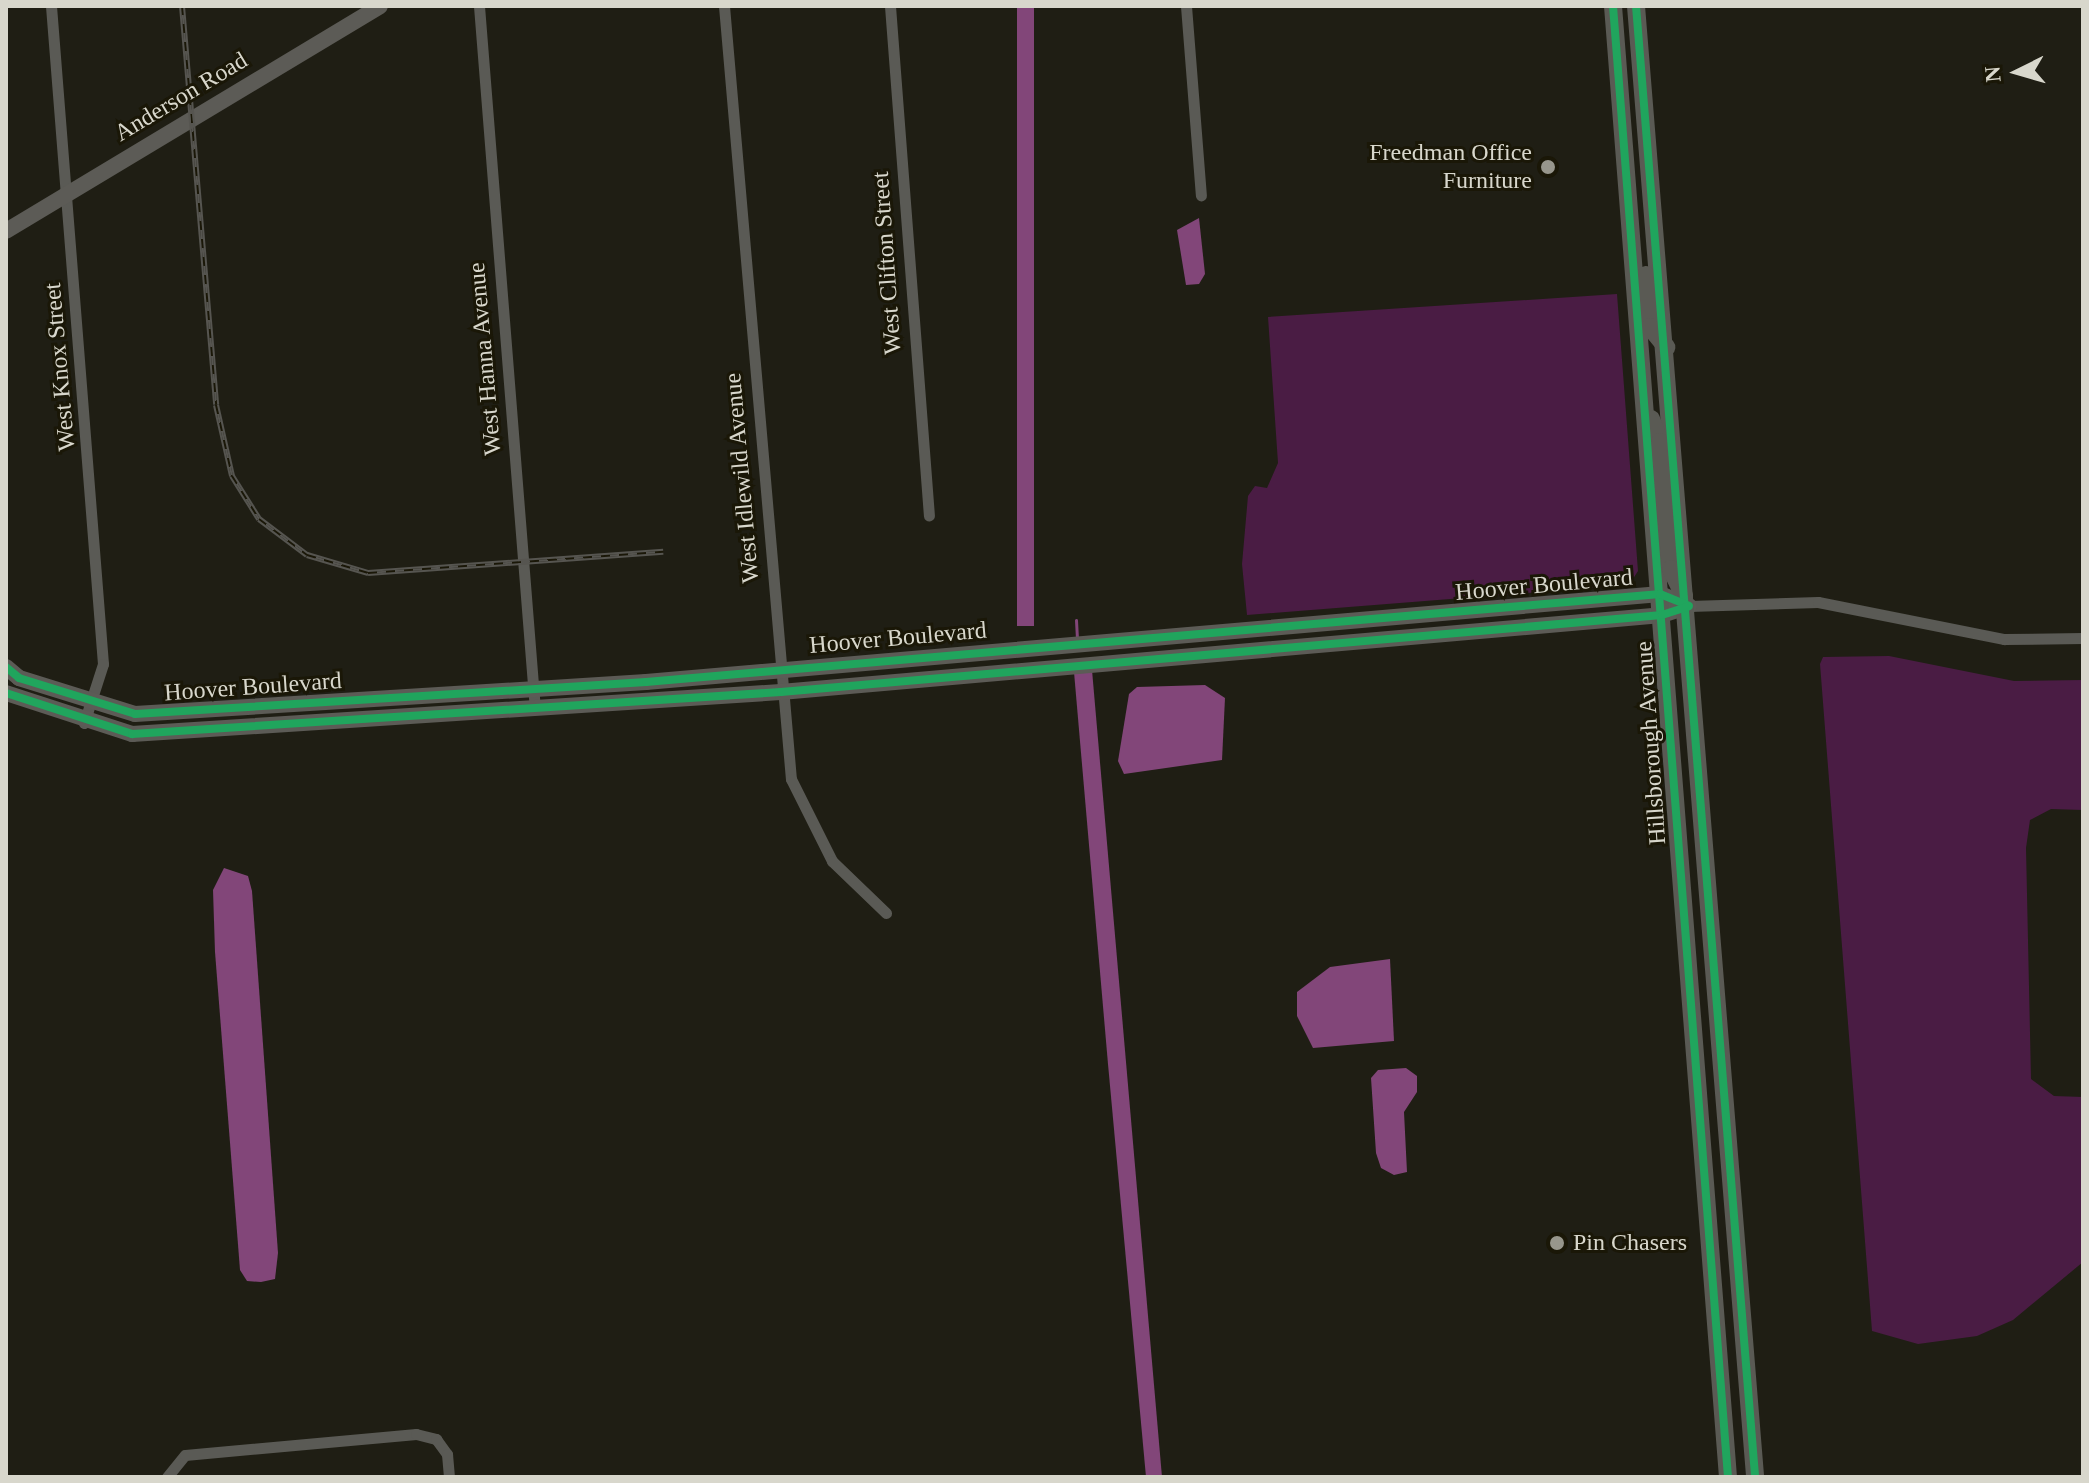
<!DOCTYPE html>
<style>
body{margin:0}
#map{position:relative;width:2089px;height:1483px;overflow:hidden;background:#1f1e14;font-family:"Times New Roman",serif}
div>[style]{position:absolute}
[style*='--x']{left:calc(var(--x)*1px);top:calc(var(--y)*1px);width:calc(var(--w)*1px);rotate:calc(var(--a)*1deg)}
.green>*{inset:0;background:#4a1c44}
.water>*{inset:0;background:#824679;transform-origin:0 0}
.stream>*{height:3px;margin:-1.5px;padding:0 1.5px;transform-origin:1.5px;border-radius:1.5px;background:#824679}
.street>*{height:11px;margin:-5.5px;padding:0 5.5px;transform-origin:5.5px;border-radius:5.5px;background:#5a5a55}
.secondary>*{height:16px;margin:-8px;padding:0 8px;transform-origin:8px;border-radius:8px;background:#5c5b56}
.primary>*{height:18px;margin:-9px;padding:0 9px;transform-origin:9px;border-radius:9px;background:#5a5a54}
.rail>*{height:6px;margin-top:-3px;transform-origin:0;background:repeating-linear-gradient(90deg,#1a1707 0 9px,#565550 0 18px);box-sizing:border-box;border-block:2px solid #565550}
.cycleway>*{height:8px;margin:-4px;padding:0 4px;transform-origin:4px;border-radius:4px;background:#20a55d}
.dots>*{width:22px;height:22px;translate:-50% -50%;box-sizing:border-box;border:4px solid #1a1707;border-radius:50%}
span{translate:-50% -50%;white-space:nowrap;text-align:center;line-height:1.15;-webkit-text-stroke:6px #1a1707;paint-order:stroke}
.street-label{font-size:24px;color:#d8d7cc}
.poi-label{font-size:24px;color:#d8d7cc}
.right{translate:-100% -50%;text-align:right}
.left{translate:0 -50%;text-align:left}
.frame{position:absolute;inset:0;border:8px solid #d8d7cc;pointer-events:none}
.north{position:absolute;left:1977px;top:32px;width:80px;height:80px;-webkit-text-stroke:6px #1a1707;paint-order:stroke;rotate:265deg;font-size:22px;font-weight:700;line-height:32px;text-align:center;color:#d8d7cc}
.north::after{content:'';display:block;margin:auto;width:28px;height:36px;background:#d8d7cc;clip-path:polygon(50% 0,100% 100%,50% 72%,0 100%)}
</style>
<div id="map">
<div class="green">
<div style="clip-path:polygon(1617px 294px,1638px 571px,1629px 585px,1247px 615px,1242px 564px,1248px 496px,1255px 486px,1267px 488px,1278px 463px,1268px 317px)"></div>
<div style="clip-path:polygon(1889px 656px,2014px 681px,2083px 680px,2083px 810px,2051px 809px,2030px 820px,2026px 848px,2031px 1079px,2054px 1096px,2083px 1097px,2083px 1262px,2013px 1320px,1977px 1336px,1918px 1344px,1872px 1331px,1820px 664px,1823px 657px)"></div>
</div>
<div class="water">
<div style="left:1017px;top:6px;width:17px;height:620px"></div>
<div style="clip-path:polygon(1199px 218px,1205px 274px,1199px 284px,1186px 285px,1177px 230px)"></div>
<div style="clip-path:polygon(1092px 670px,1162px 1477px,1146px 1477px,1108px 1064px,1074px 672px)"></div>
<div style="clip-path:polygon(1205px 685px,1225px 698px,1222px 760px,1124px 774px,1118px 761px,1129px 694px,1137px 687px)"></div>
<div style="clip-path:polygon(224px 868px,248px 876px,252px 891px,278px 1253px,275px 1279px,261px 1282px,247px 1281px,240px 1270px,215px 952px,213px 890px)"></div>
<div style="clip-path:polygon(1390px 959px,1394px 1041px,1313px 1048px,1297px 1016px,1297px 992px,1330px 967px)"></div>
<div style="clip-path:polygon(1406px 1068px,1417px 1076px,1417px 1092px,1404px 1112px,1407px 1172px,1394px 1175px,1381px 1168px,1376px 1153px,1371px 1078px,1378px 1070px)"></div>
</div>
<div class="stream">
<div style="--x:1076;--y:620;--w:20;--a:87"></div>
</div>
<div class="street">
<div style="--x:51;--y:6;--w:660;--a:85.48"></div>
<div style="--x:103;--y:664;--w:62;--a:107.9"></div>
<div style="--x:479;--y:6;--w:705;--a:85.45"></div>
<div style="--x:724;--y:6;--w:776;--a:85.05"></div>
<div style="--x:791;--y:779;--w:92;--a:63.4"></div>
<div style="--x:832;--y:861;--w:75;--a:43.9"></div>
<div style="--x:890;--y:6;--w:511;--a:85.63"></div>
<div style="--x:1186;--y:6;--w:190;--a:85.5"></div>
<div style="--x:1689;--y:606;--w:129;--a:-1.8"></div>
<div style="--x:1818;--y:602;--w:190;--a:11.3"></div>
<div style="--x:2004;--y:639;--w:79;--a:-0.7"></div>
<div style="--x:167;--y:1477;--w:28;--a:-51"></div>
<div style="--x:185;--y:1455;--w:232;--a:-5.2"></div>
<div style="--x:416;--y:1434;--w:21;--a:14"></div>
<div style="--x:436;--y:1439;--w:19;--a:54"></div>
<div style="--x:447;--y:1454;--w:23;--a:85"></div>
</div>
<div class="secondary">
<div style="--x:6;--y:231;--w:436;--a:-31"></div>
<div style="--x:6;--y:667;--w:17;--a:40"></div>
<div style="--x:19;--y:678;--w:121;--a:17.2"></div>
<div style="--x:135;--y:714;--w:512;--a:-3.58"></div>
<div style="--x:646;--y:682;--w:1018;--a:-4.96"></div>
<div style="--x:1660;--y:594;--w:31;--a:22"></div>
<div style="--x:6;--y:693;--w:133;--a:18"></div>
<div style="--x:132;--y:734;--w:650;--a:-3.7"></div>
<div style="--x:781;--y:692;--w:884;--a:-4.99"></div>
<div style="--x:1662;--y:615;--w:28;--a:-18"></div>
</div>
<div class="primary">
<div style="--x:1613;--y:6;--w:1475;--a:85.53"></div>
<div style="--x:1636;--y:6;--w:1476;--a:85.37"></div>
<div style="--x:1646;--y:275;--w:52;--a:85.6"></div>
<div style="--x:1650;--y:327;--w:26;--a:51"></div>
<div style="--x:1651;--y:419;--w:25;--a:69"></div>
<div style="--x:1660;--y:442;--w:127;--a:85"></div>
<div style="--x:1671;--y:569;--w:30;--a:64"></div>
</div>
<div class="rail">
<div style="--x:182;--y:6;--w:400;--a:85.1"></div>
<div style="--x:216;--y:405;--w:73;--a:77.3"></div>
<div style="--x:232;--y:476;--w:51;--a:57.9"></div>
<div style="--x:259;--y:519;--w:60;--a:36.9"></div>
<div style="--x:307;--y:555;--w:64;--a:16.4"></div>
<div style="--x:368;--y:573;--w:296;--a:-4.1"></div>
</div>
<div class="cycleway">
<div style="--x:1613;--y:6;--w:1475;--a:85.53"></div>
<div style="--x:1636;--y:6;--w:1476;--a:85.37"></div>
<div style="--x:6;--y:667;--w:17;--a:40"></div>
<div style="--x:19;--y:678;--w:121;--a:17.2"></div>
<div style="--x:135;--y:714;--w:512;--a:-3.58"></div>
<div style="--x:646;--y:682;--w:1018;--a:-4.96"></div>
<div style="--x:1660;--y:594;--w:31;--a:22"></div>
<div style="--x:6;--y:693;--w:133;--a:18"></div>
<div style="--x:132;--y:734;--w:650;--a:-3.7"></div>
<div style="--x:781;--y:692;--w:884;--a:-4.99"></div>
<div style="--x:1662;--y:615;--w:28;--a:-18"></div>
</div>
<div class="dots">
<div style="left:1548px;top:167px;background:#97968c"></div>
<div style="left:1557px;top:1243px;background:#97968c"></div>
</div>
<div class="street-label">
<span style="left:181px;top:97px;rotate:-31deg">Anderson Road</span>
<span style="left:887px;top:263px;rotate:-94deg">West Clifton Street</span>
<span style="left:485px;top:359px;rotate:-95deg">West Hanna Avenue</span>
<span style="left:60px;top:367px;rotate:-95deg">West Knox Street</span>
<span style="left:742px;top:478px;rotate:-95deg">West Idlewild Avenue</span>
<span style="left:1544px;top:585px;rotate:-5deg">Hoover Boulevard</span>
<span style="left:898px;top:638px;rotate:-5deg">Hoover Boulevard</span>
<span style="left:253px;top:687px;rotate:-4deg">Hoover Boulevard</span>
<span style="left:1651px;top:743px;rotate:-94deg">Hillsborough Avenue</span>
</div>
<div class="poi-label">
<span class="right" style="left:1532px;top:167px">Freedman Office<br>Furniture</span>
<span class="left" style="left:1573px;top:1243px">Pin Chasers</span>
</div>
<div class="frame"></div>
<div class="north">N</div>
</div>
